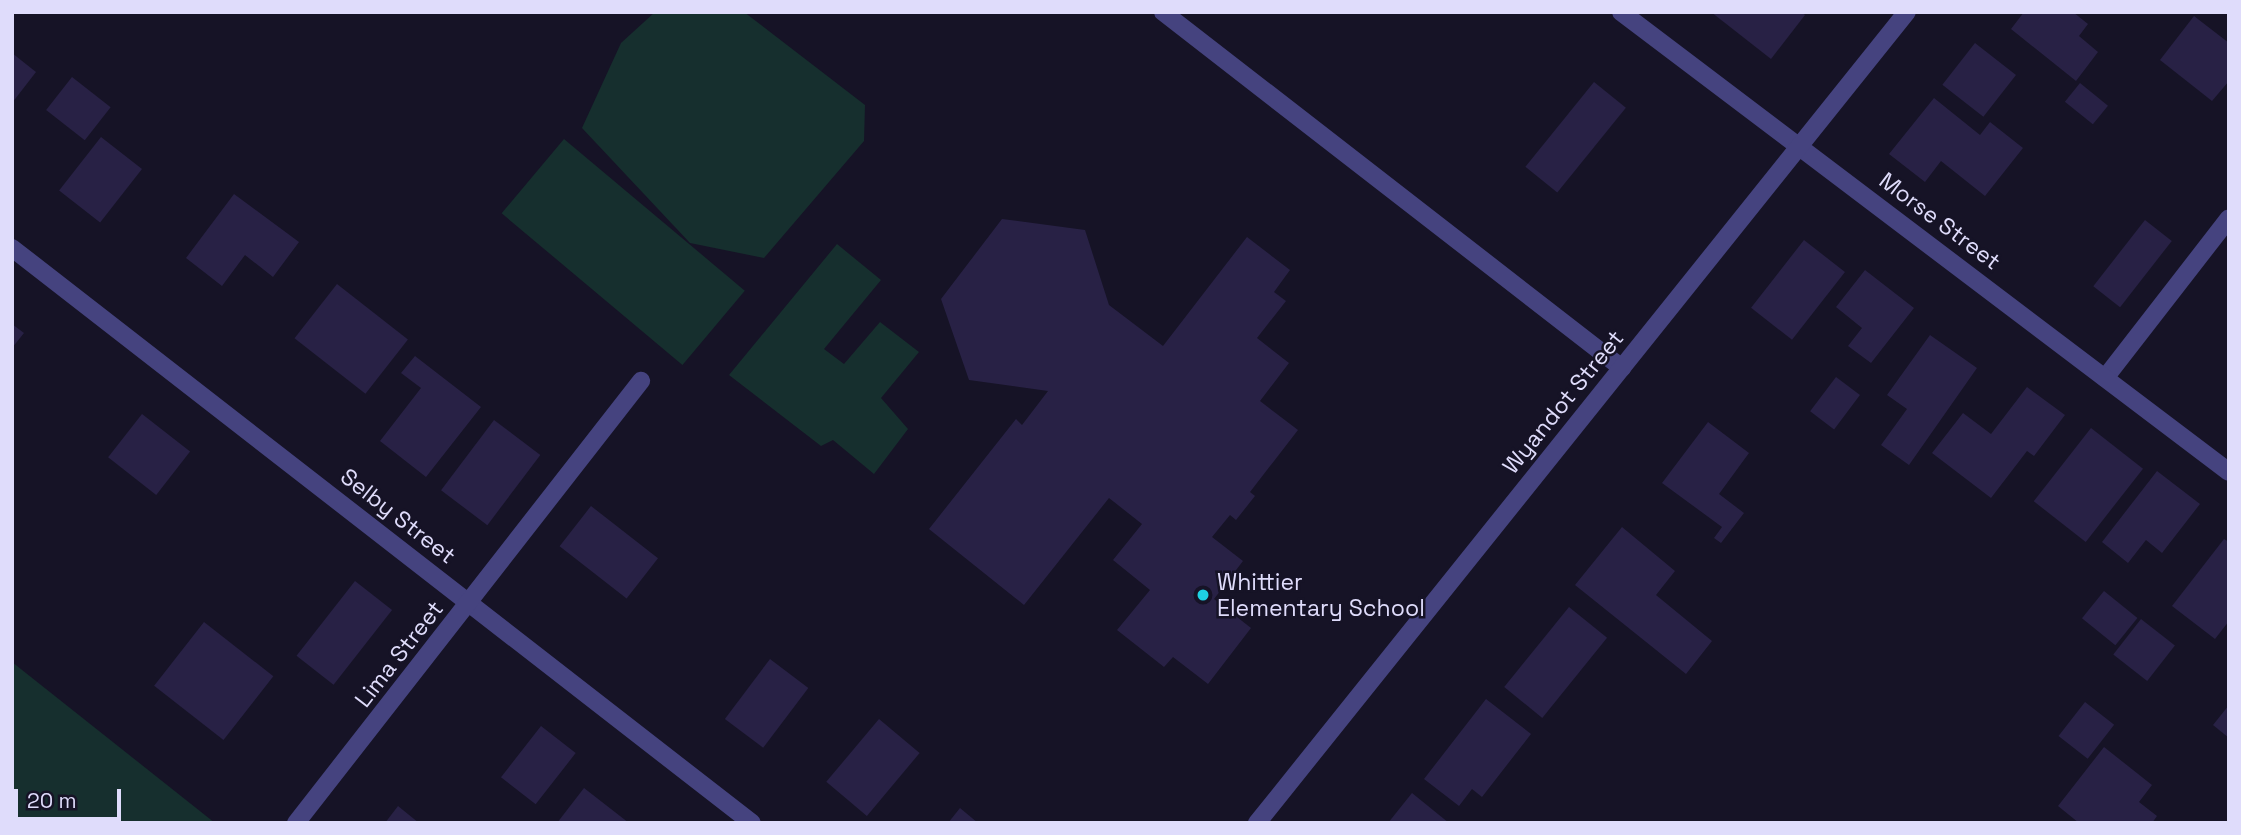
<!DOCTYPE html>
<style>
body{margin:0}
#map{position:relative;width:2241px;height:835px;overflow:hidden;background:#161326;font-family:"Space Grotesk",sans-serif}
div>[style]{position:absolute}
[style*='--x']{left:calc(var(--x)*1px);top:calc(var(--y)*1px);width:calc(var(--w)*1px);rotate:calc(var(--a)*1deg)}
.green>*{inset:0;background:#162f2e;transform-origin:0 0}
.building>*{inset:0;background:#282145;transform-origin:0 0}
.service>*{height:18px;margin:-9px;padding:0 9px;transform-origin:9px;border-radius:9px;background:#45437f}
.minor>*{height:18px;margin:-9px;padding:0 9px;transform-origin:9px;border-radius:9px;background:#45437f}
.dots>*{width:19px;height:19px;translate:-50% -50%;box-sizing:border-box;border:4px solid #161326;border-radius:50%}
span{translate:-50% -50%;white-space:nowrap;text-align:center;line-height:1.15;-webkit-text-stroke:5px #161326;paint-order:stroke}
.street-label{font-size:23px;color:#dfdcfb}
.poi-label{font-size:23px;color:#dfdcfb}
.left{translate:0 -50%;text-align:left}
.frame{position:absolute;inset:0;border:14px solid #dfdcfb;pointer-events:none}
.scale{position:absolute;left:14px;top:789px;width:107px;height:32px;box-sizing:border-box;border:4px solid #dfdcfb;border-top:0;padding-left:9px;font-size:21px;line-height:24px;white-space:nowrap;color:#dfdcfb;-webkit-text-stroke:5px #161326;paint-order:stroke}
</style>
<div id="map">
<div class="green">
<div style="clip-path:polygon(655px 12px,744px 12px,865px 105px,864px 141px,764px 258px,690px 243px,582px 128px,621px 43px)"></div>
<div style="left:564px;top:139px;width:236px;height:97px;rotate:40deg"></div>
<div style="clip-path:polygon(837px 244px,881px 280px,824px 349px,844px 364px,880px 322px,919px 352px,881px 398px,908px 429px,874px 474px,833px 440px,821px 446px,729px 375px)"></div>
<div style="clip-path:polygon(12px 662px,215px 823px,12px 823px)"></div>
</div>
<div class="building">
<div style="clip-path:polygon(1711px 12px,1801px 12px,1805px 15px,1771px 59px)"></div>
<div style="clip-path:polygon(2024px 12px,2073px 12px,2088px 24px,2079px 36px,2098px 52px,2076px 81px,2011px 29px)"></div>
<div style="clip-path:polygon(2194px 16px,2229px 43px,2229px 81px,2212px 101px,2160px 60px)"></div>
<div style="left:1975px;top:43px;width:52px;height:53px;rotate:38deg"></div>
<div style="clip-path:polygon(12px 53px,36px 72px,12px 103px)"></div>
<div style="left:72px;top:77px;width:49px;height:42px;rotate:38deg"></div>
<div style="left:1594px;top:82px;width:41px;height:109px;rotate:39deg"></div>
<div style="left:2080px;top:83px;width:36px;height:24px;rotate:39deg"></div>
<div style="clip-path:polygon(1934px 98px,1980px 135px,1990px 122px,2023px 148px,1985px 196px,1941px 161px,1925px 182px,1889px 154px)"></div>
<div style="left:101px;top:137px;width:52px;height:68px;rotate:38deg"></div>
<div style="clip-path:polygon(234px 194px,299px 242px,273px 277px,245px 255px,222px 286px,186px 258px)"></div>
<div style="clip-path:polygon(1002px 219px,1085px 230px,1109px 305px,1163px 346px,1247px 237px,1290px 270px,1274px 292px,1286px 301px,1257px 338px,1289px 363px,1260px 401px,1298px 430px,1250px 492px,1255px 496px,1236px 520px,1230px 515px,1212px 537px,1243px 561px,1214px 599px,1251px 628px,1208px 684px,1173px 657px,1164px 667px,1117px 630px,1150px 590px,1113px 560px,1142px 524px,1109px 498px,1024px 605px,929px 529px,1016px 419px,1022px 425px,1048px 391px,969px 380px,941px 299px)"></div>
<div style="left:2145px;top:220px;width:34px;height:84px;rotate:38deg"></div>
<div style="left:1804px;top:240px;width:52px;height:86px;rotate:38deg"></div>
<div style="clip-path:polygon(1865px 270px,1914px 308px,1871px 363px,1848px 346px,1862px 328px,1836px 307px)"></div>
<div style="left:337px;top:284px;width:90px;height:69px;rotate:38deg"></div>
<div style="clip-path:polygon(12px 324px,24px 333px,12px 348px)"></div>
<div style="clip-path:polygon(1930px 335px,1977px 368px,1909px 465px,1881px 445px,1907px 409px,1887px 395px)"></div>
<div style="clip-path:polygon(415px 356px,481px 407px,426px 477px,380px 441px,421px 388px,401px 373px)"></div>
<div style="left:1836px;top:377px;width:30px;height:43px;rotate:37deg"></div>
<div style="clip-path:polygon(2027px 387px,2065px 415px,2034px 456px,2027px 451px,1991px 498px,1932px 453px,1963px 413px,1991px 434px)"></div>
<div style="left:142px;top:414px;width:61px;height:55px;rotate:38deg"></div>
<div style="left:494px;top:420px;width:58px;height:88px;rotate:37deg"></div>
<div style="clip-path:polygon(1708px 422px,1749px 453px,1719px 494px,1744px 513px,1721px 543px,1714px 538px,1722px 527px,1662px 483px)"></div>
<div style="left:2091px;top:428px;width:66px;height:93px;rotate:38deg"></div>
<div style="clip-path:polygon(2157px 471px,2200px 504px,2162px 553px,2146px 540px,2128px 563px,2102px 542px)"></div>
<div style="left:591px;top:506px;width:85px;height:51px;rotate:38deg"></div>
<div style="clip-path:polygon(1622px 527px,1675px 571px,1656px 595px,1712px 641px,1686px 674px,1575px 585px)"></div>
<div style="clip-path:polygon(2224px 539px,2229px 542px,2229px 621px,2215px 639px,2172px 606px)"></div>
<div style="left:355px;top:581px;width:47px;height:95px;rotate:38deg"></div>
<div style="left:2104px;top:591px;width:43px;height:35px;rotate:39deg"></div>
<div style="left:1569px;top:607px;width:49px;height:103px;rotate:39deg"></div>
<div style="left:2141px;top:619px;width:43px;height:45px;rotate:38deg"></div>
<div style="left:204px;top:622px;width:88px;height:81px;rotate:38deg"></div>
<div style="left:770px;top:659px;width:48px;height:75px;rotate:37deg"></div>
<div style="clip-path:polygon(1486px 699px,1531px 734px,1482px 797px,1472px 789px,1459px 806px,1424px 779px)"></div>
<div style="left:2085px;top:702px;width:37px;height:43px;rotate:38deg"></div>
<div style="clip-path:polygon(2229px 705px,2229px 738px,2213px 725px)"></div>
<div style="left:879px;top:719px;width:53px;height:82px;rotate:40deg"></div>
<div style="left:541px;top:726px;width:44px;height:65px;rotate:38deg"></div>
<div style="clip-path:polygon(2104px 747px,2152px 785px,2139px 802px,2157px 816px,2152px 823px,2079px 823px,2058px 806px)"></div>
<div style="clip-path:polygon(584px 788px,629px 823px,557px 823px)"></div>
<div style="clip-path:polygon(1412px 793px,1449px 823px,1388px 823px)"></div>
<div style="clip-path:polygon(398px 806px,419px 823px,385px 823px)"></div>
<div style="clip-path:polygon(960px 808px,978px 823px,948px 823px)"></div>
</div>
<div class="service">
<div style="--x:1163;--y:12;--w:581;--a:37.8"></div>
<div style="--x:2105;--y:378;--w:202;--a:-52.2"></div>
</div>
<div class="minor">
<div style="--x:1621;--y:12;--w:762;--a:37.11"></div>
<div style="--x:12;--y:248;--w:937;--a:37.85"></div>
<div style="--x:296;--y:823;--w:561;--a:-52.03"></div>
<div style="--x:1257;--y:823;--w:1039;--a:-51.29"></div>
</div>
<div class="dots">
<div style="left:1203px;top:595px;background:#1ed1e4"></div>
</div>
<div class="street-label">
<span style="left:1940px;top:221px;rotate:37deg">Morse Street</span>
<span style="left:1563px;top:402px;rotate:-51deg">Wyandot Street</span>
<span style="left:398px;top:516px;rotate:38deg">Selby Street</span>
<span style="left:399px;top:654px;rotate:-52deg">Lima Street</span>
</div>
<div class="poi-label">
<span class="left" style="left:1217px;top:595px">Whittier<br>Elementary School</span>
</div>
<div class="frame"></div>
<div class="scale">20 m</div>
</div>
